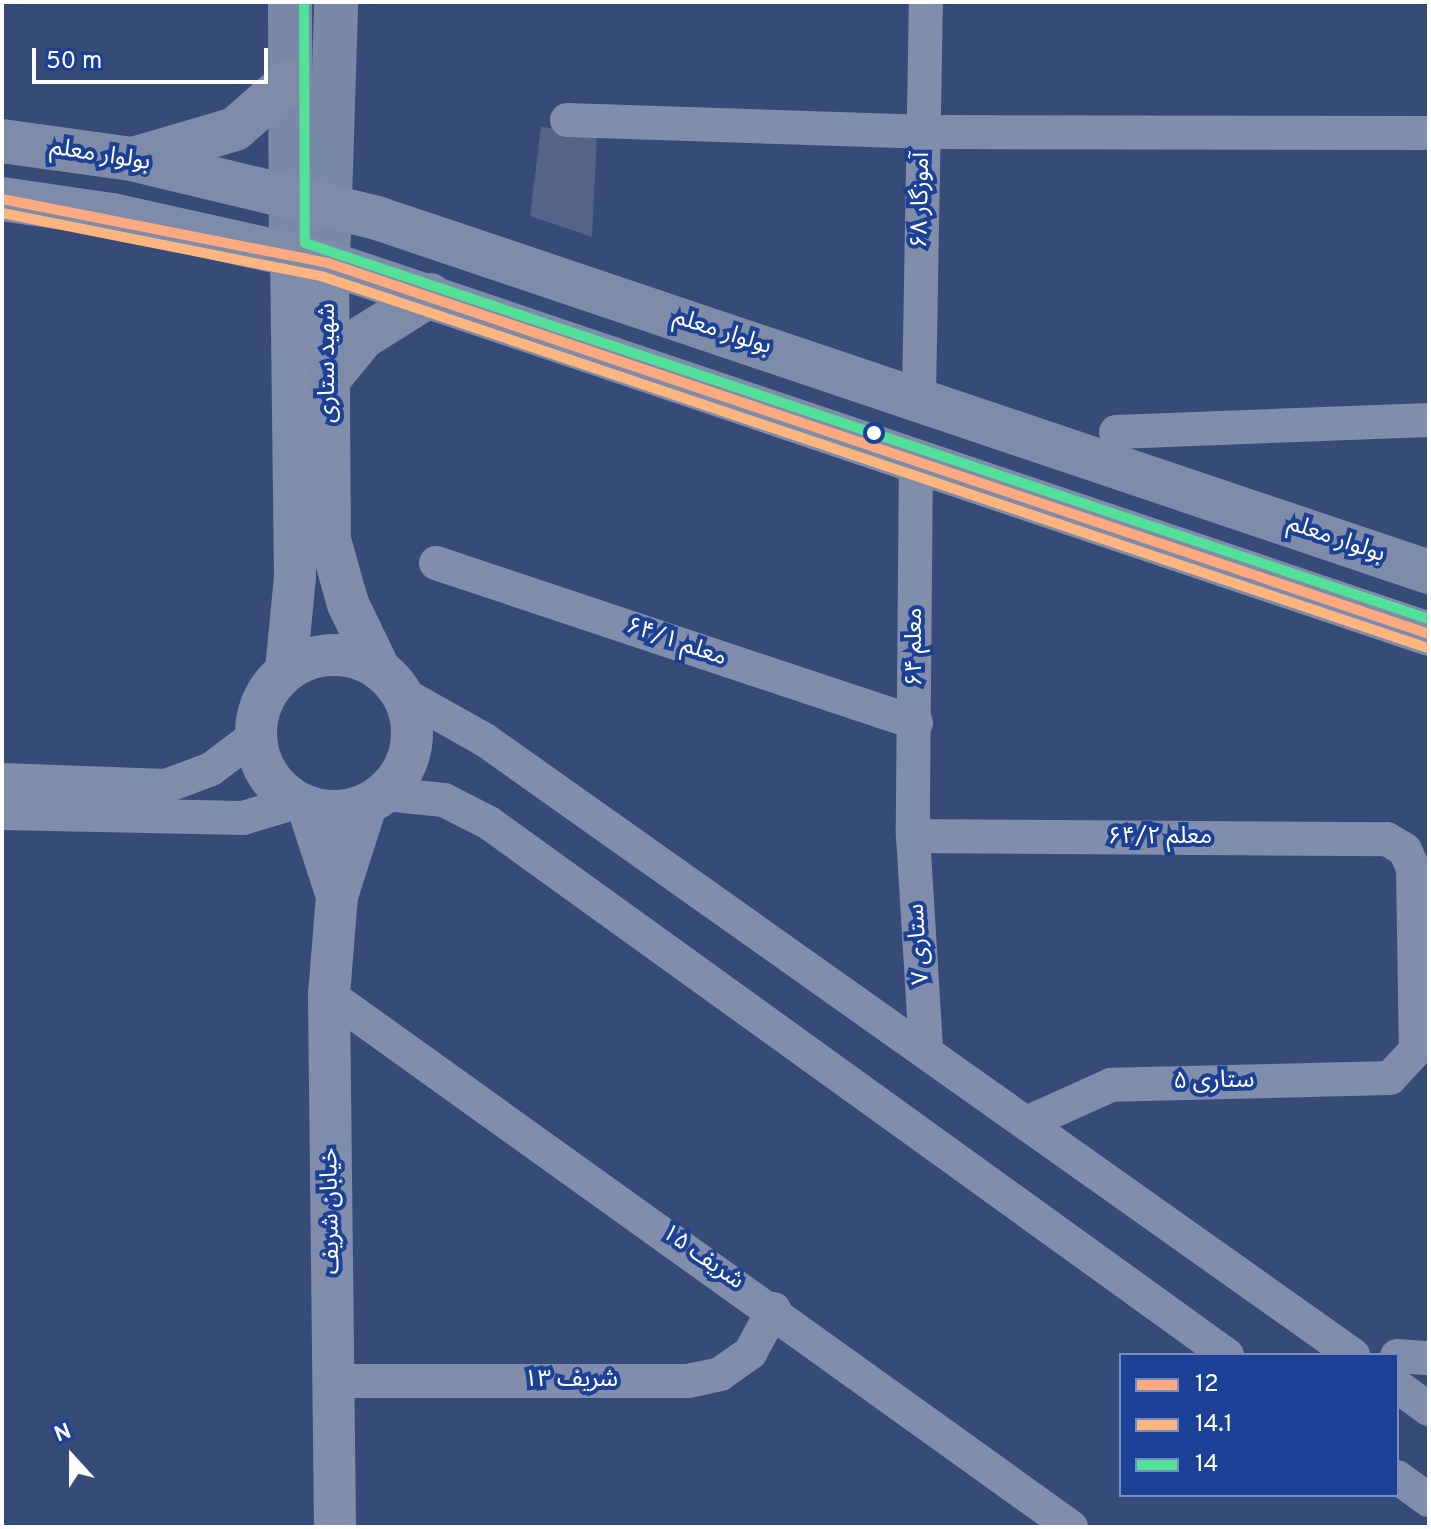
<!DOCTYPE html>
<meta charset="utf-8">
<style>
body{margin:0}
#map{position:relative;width:1431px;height:1529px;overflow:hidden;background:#374b79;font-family:Overpass,"Noto Sans Arabic",sans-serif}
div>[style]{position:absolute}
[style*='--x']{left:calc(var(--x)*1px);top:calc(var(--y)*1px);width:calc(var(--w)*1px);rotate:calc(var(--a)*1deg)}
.building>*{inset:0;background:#546488}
.minor>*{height:34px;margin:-17px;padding:0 17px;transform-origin:17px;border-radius:17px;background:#808dab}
.tertiary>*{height:42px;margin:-21px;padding:0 21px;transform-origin:21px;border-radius:21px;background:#808dab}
.tertiary>.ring{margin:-21px;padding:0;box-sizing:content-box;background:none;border:42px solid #808dab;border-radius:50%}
.secondary>*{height:44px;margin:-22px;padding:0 22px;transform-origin:22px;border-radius:22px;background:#7b89a8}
.primary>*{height:44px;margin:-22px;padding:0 22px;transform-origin:22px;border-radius:22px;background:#7e8caa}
.bus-1>*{height:10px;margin:-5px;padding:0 5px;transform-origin:5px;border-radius:5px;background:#ffa980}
.bus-2>*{height:10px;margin:-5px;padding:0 5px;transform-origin:5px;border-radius:5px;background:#ffb580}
.bus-3>*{height:10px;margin:-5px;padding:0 5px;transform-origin:5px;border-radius:5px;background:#53e098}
.dots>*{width:22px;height:22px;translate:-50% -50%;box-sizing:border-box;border:4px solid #1b4095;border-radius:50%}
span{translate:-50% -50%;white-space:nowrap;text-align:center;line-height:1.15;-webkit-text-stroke:8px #1b4095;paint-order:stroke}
.street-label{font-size:24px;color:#fff}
.frame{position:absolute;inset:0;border:4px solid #fff;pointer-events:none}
.legend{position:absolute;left:1119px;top:1353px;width:280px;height:144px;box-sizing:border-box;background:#1b4095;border:2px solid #768cbf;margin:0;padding:10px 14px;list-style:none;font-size:24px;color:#fff}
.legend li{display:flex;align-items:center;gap:16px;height:40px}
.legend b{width:40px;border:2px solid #768cbf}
.north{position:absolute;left:32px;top:1417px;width:80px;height:80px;-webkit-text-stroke:6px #1b4095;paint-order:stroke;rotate:339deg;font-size:22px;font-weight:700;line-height:32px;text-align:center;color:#fff}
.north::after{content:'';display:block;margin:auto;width:28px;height:36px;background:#fff;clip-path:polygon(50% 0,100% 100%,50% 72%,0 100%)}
.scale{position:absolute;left:32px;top:48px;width:236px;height:36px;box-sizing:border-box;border:4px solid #fff;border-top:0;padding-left:10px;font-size:24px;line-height:28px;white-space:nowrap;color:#fff;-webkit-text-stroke:6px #1b4095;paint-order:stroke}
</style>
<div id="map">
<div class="building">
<div style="clip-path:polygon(541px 127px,597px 133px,592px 237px,530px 216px)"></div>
</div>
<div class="minor">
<div style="--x:567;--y:120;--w:356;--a:1.9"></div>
<div style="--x:923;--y:132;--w:506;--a:0.11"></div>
<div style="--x:919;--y:398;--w:396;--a:-89"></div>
<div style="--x:1116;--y:432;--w:313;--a:-2.2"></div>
<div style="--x:916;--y:458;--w:378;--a:90.5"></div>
<div style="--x:913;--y:836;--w:215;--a:86.5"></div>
<div style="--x:436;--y:563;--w:506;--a:18.43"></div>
<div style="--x:405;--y:695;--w:92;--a:29.4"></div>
<div style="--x:485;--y:740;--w:1064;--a:35.32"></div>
<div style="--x:2;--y:780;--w:164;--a:2.1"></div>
<div style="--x:166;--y:786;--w:48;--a:-20.7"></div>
<div style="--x:211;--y:769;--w:55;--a:-36.9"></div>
<div style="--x:385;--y:794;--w:59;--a:5.8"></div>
<div style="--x:444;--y:800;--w:51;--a:27.1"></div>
<div style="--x:489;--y:823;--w:910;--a:35.79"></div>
<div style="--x:2;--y:813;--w:241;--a:1.2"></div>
<div style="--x:243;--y:818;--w:55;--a:-16.8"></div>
<div style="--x:913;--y:836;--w:474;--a:0.4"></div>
<div style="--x:1387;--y:839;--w:21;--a:31"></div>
<div style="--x:1405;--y:850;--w:20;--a:66"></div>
<div style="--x:1413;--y:868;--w:182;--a:89.1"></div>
<div style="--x:1416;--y:1050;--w:38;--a:133"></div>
<div style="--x:1390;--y:1078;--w:279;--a:178.6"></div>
<div style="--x:1111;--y:1085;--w:92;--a:155.7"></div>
<div style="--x:329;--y:995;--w:913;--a:35.64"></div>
<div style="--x:1397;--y:1356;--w:32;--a:4"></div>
<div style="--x:335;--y:1381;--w:353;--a:0"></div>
<div style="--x:688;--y:1381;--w:33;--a:-12"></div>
<div style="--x:720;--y:1374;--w:37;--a:-35"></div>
<div style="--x:750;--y:1353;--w:50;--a:-61.4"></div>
<div style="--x:1397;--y:1386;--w:39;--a:36"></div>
<div style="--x:1397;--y:1477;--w:39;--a:36"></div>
</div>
<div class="tertiary">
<div style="--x:328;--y:263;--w:277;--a:89.6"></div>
<div style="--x:330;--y:540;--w:66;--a:74.3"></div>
<div style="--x:348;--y:604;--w:69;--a:64.2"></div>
<div class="ring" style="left:256px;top:655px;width:114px;height:114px"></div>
<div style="--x:286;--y:670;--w:93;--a:-84.5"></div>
<div style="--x:295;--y:577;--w:324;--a:-90.7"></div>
<div style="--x:308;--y:807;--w:94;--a:72"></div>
<div style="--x:335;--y:1527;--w:532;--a:-90.65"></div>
<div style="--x:329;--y:995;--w:99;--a:-85.4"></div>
<div style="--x:337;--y:896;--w:96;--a:-72.3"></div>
</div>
<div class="secondary">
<div style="--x:290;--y:2;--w:251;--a:89.8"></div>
<div style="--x:328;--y:263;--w:261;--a:-88.2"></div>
</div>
<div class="primary">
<div style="--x:2;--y:141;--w:131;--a:7.9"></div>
<div style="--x:132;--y:159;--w:252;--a:13.5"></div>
<div style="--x:377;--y:218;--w:1110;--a:18.6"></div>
<div style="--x:136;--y:158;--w:103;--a:-16.3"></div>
<div style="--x:235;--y:129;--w:74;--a:-41.2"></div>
<div style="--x:2;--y:199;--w:111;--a:8.3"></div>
<div style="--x:112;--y:215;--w:221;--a:12.5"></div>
<div style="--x:328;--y:263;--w:1162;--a:18.62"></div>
<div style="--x:328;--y:380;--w:55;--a:-50.9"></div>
<div style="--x:363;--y:337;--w:79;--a:-32.1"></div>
</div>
<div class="bus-1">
<div style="--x:2;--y:199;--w:332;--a:11.1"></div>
<div style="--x:328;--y:263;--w:1162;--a:18.62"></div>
</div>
<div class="bus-2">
<div style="--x:2;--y:213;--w:328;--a:11.2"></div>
<div style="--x:324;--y:277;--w:1162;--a:18.58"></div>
</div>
<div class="bus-3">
<div style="--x:304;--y:2;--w:241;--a:89.8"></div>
<div style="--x:305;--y:243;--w:1185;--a:18.5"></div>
</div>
<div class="dots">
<div style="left:874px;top:433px;background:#fff"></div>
</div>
<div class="street-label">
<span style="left:100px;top:156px;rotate:9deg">بولوار معلم</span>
<span style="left:922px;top:200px;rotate:-89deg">آموزگار ۶۸</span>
<span style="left:722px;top:333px;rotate:18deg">بولوار معلم</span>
<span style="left:329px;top:363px;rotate:-90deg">شهید ستاری</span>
<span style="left:1336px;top:540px;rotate:19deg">بولوار معلم</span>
<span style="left:676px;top:643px;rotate:19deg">معلم ۶۴/۱</span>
<span style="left:916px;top:647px;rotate:-90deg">معلم ۶۴</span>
<span style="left:1160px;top:838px">معلم ۶۴/۲</span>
<span style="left:920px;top:944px;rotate:-94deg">ستاری ۷</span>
<span style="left:1214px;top:1082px;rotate:-1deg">ستاری ۵</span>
<span style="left:332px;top:1211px;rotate:-91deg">خیابان شریف</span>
<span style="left:702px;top:1258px;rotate:35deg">شریف ۱۵</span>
<span style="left:571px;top:1381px">شریف ۱۳</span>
</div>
<div class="frame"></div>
<ul class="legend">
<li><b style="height:10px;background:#ffa980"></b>12</li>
<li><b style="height:10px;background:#ffb580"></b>14.1</li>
<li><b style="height:10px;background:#53e098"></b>14</li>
</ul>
<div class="north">N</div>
<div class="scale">50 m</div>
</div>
